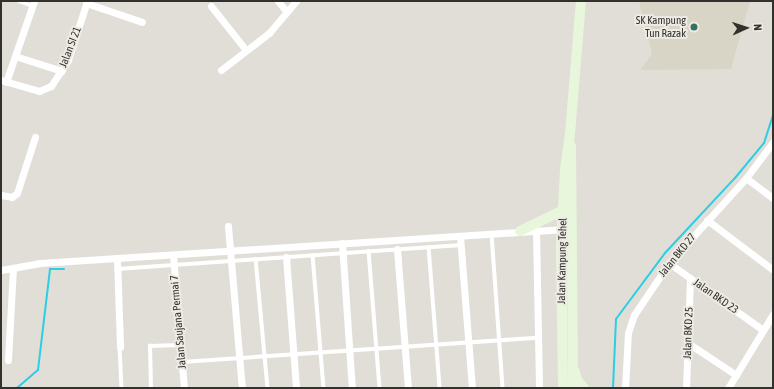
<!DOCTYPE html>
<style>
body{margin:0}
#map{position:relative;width:774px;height:389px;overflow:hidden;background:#e0ded7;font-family:"Asap Condensed",sans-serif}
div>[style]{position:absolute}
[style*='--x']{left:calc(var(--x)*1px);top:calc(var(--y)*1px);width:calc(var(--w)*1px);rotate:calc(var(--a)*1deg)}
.built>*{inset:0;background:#d8d4c6}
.stream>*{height:2px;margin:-1px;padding:0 1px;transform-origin:1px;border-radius:1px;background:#2ccde5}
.service>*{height:3.5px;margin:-1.75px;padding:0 1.75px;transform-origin:1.75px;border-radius:1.75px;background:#fff}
.minor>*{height:7px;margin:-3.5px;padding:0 3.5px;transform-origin:3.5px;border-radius:3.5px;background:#fff}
.secondary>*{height:10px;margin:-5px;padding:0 5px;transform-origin:5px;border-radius:5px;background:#e8f7db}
.dots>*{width:11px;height:11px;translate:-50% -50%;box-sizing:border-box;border:2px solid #edebe4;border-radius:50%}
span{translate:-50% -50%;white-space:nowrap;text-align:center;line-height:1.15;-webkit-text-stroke:4px #edebe4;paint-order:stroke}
.poi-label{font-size:11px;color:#32312e}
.right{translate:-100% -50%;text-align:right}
.street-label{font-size:11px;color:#32312e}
.frame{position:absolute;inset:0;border:2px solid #32312e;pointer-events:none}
.north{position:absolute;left:726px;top:8px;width:40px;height:40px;-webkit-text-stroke:3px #edebe4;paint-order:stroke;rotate:87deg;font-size:11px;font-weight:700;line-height:16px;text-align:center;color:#32312e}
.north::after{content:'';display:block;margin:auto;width:14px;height:18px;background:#32312e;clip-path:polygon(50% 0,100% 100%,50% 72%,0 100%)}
</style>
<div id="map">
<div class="built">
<div style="clip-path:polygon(639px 1px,750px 1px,731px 69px,640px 70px,652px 54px)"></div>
</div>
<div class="stream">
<div style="--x:17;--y:388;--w:28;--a:-41"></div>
<div style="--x:38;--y:370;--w:102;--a:-83.2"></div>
<div style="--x:50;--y:269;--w:14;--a:0"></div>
<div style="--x:613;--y:388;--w:69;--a:-87.5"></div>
<div style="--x:616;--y:319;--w:82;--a:-53.4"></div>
<div style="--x:665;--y:253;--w:103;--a:-47"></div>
<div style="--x:735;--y:178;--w:45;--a:-50.4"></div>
<div style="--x:764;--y:143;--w:29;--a:-72"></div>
</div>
<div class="service">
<div style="--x:19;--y:1;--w:15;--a:20"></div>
<div style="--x:492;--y:234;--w:154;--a:85.9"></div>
<div style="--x:429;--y:247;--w:141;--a:85.5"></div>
<div style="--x:369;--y:251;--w:137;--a:85.4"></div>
<div style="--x:313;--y:255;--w:133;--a:85.3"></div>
<div style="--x:256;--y:259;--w:130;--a:84.7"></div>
<div style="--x:117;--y:269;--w:345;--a:-4"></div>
<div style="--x:120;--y:347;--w:41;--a:87.2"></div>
<div style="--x:182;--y:362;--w:356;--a:-3.9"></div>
<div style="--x:151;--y:388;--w:42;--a:-91.4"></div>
<div style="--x:150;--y:346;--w:30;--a:-2"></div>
</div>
<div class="minor">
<div style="--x:278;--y:1;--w:14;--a:51"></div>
<div style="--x:86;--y:3;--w:59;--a:18.7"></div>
<div style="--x:211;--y:6;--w:56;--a:51.5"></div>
<div style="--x:15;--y:56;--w:49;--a:17.7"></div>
<div style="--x:221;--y:70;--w:61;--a:-37.6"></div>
<div style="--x:269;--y:33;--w:42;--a:-49.8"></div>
<div style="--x:1;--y:80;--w:40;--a:16"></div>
<div style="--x:39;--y:91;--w:13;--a:-23"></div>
<div style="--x:51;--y:86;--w:31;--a:-57"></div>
<div style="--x:68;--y:60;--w:62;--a:-72.1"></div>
<div style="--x:6;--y:82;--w:86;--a:-70.9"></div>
<div style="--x:746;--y:178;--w:34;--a:37"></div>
<div style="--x:1;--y:195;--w:11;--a:10"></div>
<div style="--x:12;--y:197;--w:6;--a:-39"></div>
<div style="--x:17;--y:193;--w:59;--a:-72.2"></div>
<div style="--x:707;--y:220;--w:83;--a:37.1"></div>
<div style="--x:228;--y:226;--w:163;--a:85.1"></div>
<div style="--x:536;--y:230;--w:158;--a:88.9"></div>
<div style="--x:460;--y:236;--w:152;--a:85.5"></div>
<div style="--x:342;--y:243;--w:145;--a:86.1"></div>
<div style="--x:397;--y:249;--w:139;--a:85.5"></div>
<div style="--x:173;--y:255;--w:133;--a:85.3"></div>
<div style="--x:286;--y:257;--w:131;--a:85.6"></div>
<div style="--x:117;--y:259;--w:88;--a:88"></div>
<div style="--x:669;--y:263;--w:115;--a:35.5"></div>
<div style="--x:1;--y:270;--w:40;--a:-10"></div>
<div style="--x:40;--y:263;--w:526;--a:-3.71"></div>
<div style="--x:688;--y:343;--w:58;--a:33.7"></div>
<div style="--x:8;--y:360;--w:92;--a:-86.9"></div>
<div style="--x:625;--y:388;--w:55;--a:-86.9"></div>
<div style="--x:628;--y:333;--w:19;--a:-72"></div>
<div style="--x:634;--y:315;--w:63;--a:-56.1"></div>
<div style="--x:669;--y:263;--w:115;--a:-47.8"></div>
<div style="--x:746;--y:178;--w:45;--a:-53.1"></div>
<div style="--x:686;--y:388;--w:110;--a:-87.9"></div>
<div style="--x:728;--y:388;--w:87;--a:-58.7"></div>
</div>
<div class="secondary">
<div style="--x:571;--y:146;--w:242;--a:89.5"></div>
<div style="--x:520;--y:231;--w:48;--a:-26"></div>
<div style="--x:575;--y:372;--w:8;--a:76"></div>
<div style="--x:577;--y:380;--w:11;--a:49"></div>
<div style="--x:563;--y:388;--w:142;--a:-90.8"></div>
<div style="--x:561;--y:246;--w:77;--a:-87"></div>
<div style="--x:565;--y:169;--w:35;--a:-82"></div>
<div style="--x:570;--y:134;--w:133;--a:-85.3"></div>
</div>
<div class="dots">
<div style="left:694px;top:27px;background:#337362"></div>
</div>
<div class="poi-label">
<span class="right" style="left:686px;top:27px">SK Kampung<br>Tun Razak</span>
</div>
<div class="street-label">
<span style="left:70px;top:47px;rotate:-69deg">Jalan SI 21</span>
<span style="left:677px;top:255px;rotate:-51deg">Jalan BKD 27</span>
<span style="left:562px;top:261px;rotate:-89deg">Jalan Kampung Tehel</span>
<span style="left:716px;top:296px;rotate:35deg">Jalan BKD 23</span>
<span style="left:178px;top:322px;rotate:-95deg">Jalan Saujana Permai 7</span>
<span style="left:688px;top:333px;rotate:-88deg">Jalan BKD 25</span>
</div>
<div class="frame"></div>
<div class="north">N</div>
</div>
